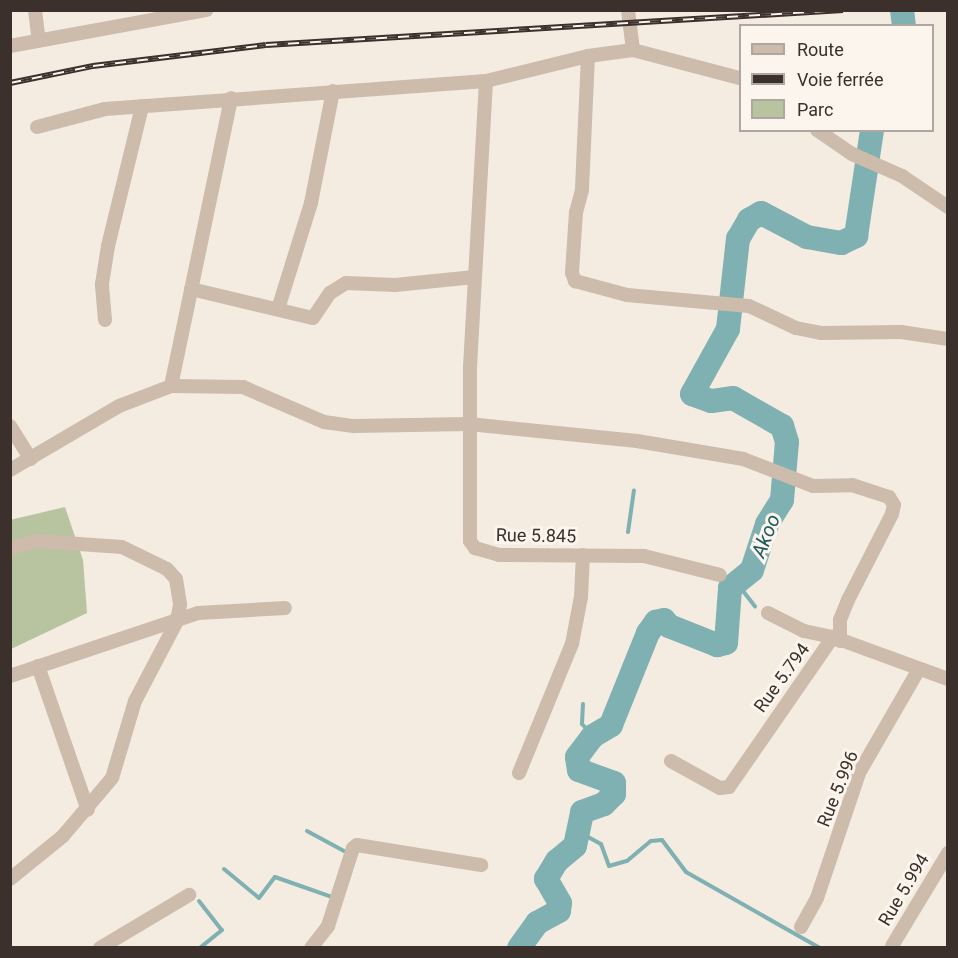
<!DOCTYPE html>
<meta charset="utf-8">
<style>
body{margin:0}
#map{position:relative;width:958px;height:958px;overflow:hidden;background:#f4ebe1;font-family:Roboto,sans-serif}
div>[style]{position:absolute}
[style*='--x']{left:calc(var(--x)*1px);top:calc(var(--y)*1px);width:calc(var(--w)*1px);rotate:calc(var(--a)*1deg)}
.green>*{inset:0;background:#b8c4a0}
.stream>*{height:4px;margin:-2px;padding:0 2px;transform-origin:2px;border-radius:2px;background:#7fb0b2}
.river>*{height:24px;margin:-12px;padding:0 12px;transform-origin:12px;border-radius:12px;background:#7fb0b2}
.minor>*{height:14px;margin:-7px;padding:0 7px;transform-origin:7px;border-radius:7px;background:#cdbbac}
.rail>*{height:6px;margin-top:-3px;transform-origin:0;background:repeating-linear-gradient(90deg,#fbf5ee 0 11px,#3b302b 0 22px);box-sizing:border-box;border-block:2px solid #3b302b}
span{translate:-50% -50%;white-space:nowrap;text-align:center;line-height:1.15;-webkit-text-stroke:6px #fbf5ee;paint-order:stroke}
.street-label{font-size:18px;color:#3b302b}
.water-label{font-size:20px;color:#1f5a5e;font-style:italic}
.frame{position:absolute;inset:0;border:12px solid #3b302b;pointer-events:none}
.legend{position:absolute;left:739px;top:24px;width:195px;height:108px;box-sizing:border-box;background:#fbf5ee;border:2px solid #aea6a0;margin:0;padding:8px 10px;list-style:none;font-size:18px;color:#3b302b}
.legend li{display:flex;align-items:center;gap:12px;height:30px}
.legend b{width:30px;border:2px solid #aea6a0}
</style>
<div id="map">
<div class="green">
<div style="clip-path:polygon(65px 507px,83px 560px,87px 613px,11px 649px,10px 520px)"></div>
</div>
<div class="stream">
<div style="--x:628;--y:532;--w:42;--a:-81.9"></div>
<div style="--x:736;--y:582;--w:31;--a:52"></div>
<div style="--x:583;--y:704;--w:20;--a:93"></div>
<div style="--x:582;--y:724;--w:16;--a:47"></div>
<div style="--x:307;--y:831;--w:42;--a:28.4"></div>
<div style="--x:579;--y:832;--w:25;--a:29"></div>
<div style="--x:601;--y:844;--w:23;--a:70"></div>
<div style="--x:609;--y:866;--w:19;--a:-16"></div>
<div style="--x:627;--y:861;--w:31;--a:-40"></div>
<div style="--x:651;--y:841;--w:11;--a:-5"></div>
<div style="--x:662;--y:840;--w:40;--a:53"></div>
<div style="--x:686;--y:872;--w:154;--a:29.6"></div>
<div style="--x:224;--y:869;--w:45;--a:39.6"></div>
<div style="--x:259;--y:898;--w:26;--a:-53"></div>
<div style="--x:275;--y:877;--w:60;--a:19.3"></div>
<div style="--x:199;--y:901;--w:37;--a:52"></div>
<div style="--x:222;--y:930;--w:28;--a:141"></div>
</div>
<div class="river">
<div style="--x:902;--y:10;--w:16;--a:83"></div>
<div style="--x:519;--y:948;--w:31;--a:-54"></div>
<div style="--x:537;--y:923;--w:25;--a:-29"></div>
<div style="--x:559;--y:911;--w:8;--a:-83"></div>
<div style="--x:560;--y:903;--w:28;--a:-120"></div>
<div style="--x:546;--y:879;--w:21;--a:-59"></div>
<div style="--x:557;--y:861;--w:23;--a:-40"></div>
<div style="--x:575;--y:846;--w:35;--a:-78"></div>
<div style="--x:582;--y:812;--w:23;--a:-20"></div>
<div style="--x:604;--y:804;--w:14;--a:-45"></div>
<div style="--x:614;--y:794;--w:11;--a:-90"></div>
<div style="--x:614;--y:783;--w:37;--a:-160"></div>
<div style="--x:579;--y:770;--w:13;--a:-99"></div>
<div style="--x:577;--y:757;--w:26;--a:-53"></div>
<div style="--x:593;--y:736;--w:21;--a:-31"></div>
<div style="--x:611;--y:725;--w:99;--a:-68.1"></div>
<div style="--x:648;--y:633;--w:14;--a:-54"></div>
<div style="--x:656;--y:622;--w:8;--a:-14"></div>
<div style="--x:664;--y:620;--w:8;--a:50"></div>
<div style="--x:669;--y:626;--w:52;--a:21.6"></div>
<div style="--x:717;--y:645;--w:9;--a:-13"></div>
<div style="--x:726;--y:643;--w:55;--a:-85.8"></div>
<div style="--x:730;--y:588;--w:28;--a:-39"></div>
<div style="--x:752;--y:570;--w:48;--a:-71.9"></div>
<div style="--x:767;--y:524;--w:28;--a:-58"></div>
<div style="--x:782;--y:500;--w:58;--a:-85.1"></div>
<div style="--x:787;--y:442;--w:17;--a:-107"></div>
<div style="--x:782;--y:426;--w:56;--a:-150.3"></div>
<div style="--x:733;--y:398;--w:22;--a:172"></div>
<div style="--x:711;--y:401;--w:20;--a:-160"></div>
<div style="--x:692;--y:394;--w:74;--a:-61"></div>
<div style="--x:728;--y:329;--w:91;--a:-83.7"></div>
<div style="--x:738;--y:239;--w:22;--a:-60"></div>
<div style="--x:749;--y:220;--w:14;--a:-30"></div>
<div style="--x:761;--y:213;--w:52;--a:27.6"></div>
<div style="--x:807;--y:237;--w:35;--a:10"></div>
<div style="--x:841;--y:243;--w:17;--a:-25"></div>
<div style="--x:856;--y:236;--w:107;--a:-81.4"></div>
</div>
<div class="minor">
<div style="--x:35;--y:10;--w:31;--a:83"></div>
<div style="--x:628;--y:10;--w:40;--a:82.9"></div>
<div style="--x:10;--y:46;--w:200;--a:-10.4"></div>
<div style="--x:588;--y:56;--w:134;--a:92.6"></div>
<div style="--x:582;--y:190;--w:23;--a:105"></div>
<div style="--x:576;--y:212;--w:61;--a:93.8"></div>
<div style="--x:572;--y:273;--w:9;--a:69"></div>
<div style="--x:575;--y:281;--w:54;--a:15.1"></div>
<div style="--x:627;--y:295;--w:122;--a:5.2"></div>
<div style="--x:749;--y:306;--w:52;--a:25.1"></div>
<div style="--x:796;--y:328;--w:25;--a:11"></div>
<div style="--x:821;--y:333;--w:80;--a:-0.7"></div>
<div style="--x:901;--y:332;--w:48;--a:8.5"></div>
<div style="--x:486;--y:81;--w:288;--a:93.2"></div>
<div style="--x:470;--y:369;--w:172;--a:90"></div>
<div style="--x:470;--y:541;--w:9;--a:54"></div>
<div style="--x:475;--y:548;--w:25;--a:16"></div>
<div style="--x:499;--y:555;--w:145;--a:0.4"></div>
<div style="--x:644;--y:556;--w:78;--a:14"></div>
<div style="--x:37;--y:127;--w:70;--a:-14.8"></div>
<div style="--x:105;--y:109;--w:382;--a:-4.2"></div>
<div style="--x:486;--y:81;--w:105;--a:-13.8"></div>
<div style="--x:588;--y:56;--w:45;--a:-7.6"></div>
<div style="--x:633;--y:50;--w:111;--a:14.7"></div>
<div style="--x:817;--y:130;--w:42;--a:34.4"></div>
<div style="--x:852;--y:154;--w:55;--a:23.7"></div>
<div style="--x:902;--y:176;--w:55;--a:34"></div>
<div style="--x:191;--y:289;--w:125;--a:13.4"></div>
<div style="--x:313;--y:318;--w:30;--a:-56"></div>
<div style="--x:330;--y:293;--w:19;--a:-32"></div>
<div style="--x:346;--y:283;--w:49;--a:2.3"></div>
<div style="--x:395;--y:285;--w:80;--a:-5.7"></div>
<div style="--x:278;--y:309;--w:111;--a:-72.7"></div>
<div style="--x:311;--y:203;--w:114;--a:-78.9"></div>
<div style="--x:105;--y:320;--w:36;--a:-95"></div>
<div style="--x:102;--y:284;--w:38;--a:-81"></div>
<div style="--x:108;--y:246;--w:144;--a:-76.3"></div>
<div style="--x:171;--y:386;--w:72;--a:0.8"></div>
<div style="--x:243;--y:387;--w:88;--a:23.4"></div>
<div style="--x:324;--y:422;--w:30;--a:8"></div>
<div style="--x:354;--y:426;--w:115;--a:-1"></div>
<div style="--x:469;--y:424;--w:169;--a:5.8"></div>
<div style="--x:637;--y:441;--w:108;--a:9.6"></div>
<div style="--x:743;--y:459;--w:75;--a:21.1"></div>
<div style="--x:813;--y:486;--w:39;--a:-1"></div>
<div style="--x:852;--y:485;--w:39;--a:18"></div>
<div style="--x:889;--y:497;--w:9;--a:58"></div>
<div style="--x:894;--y:505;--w:9;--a:103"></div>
<div style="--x:892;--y:514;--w:97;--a:117.1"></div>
<div style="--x:848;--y:600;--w:22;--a:112"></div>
<div style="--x:840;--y:620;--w:21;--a:90"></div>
<div style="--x:10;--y:426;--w:39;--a:58"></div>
<div style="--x:10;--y:470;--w:126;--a:-30.4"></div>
<div style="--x:119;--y:406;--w:56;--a:-21"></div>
<div style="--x:171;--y:386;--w:294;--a:-78.2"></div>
<div style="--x:10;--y:548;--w:27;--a:-15"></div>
<div style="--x:36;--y:541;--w:86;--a:4"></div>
<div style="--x:122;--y:547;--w:50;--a:26.1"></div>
<div style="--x:167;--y:569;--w:13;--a:48"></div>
<div style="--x:176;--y:579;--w:26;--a:81"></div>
<div style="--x:180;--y:605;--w:16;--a:101"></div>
<div style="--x:177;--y:621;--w:90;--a:117.7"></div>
<div style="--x:135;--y:701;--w:80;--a:106.6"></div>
<div style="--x:112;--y:778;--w:76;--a:130.2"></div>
<div style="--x:63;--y:836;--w:68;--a:140.9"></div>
<div style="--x:768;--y:613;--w:40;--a:26.6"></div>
<div style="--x:804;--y:631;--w:30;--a:12"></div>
<div style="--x:38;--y:666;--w:152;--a:70.9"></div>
<div style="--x:10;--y:676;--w:198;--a:-18.5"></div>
<div style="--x:198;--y:613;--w:87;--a:-3.3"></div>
<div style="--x:671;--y:761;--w:56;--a:28.9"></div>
<div style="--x:720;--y:788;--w:9;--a:-6"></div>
<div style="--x:729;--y:787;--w:183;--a:-55.3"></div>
<div style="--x:833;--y:637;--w:122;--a:20.1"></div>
<div style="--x:519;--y:773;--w:139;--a:-67.7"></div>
<div style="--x:572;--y:644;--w:48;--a:-79.2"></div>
<div style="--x:581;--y:597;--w:42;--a:-87.3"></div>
<div style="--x:801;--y:927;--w:33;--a:-61"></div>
<div style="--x:817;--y:898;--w:132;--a:-71.4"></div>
<div style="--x:859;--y:773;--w:120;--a:-60"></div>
<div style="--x:892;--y:946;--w:109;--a:-58.9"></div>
<div style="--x:100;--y:948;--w:104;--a:-30.8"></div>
<div style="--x:311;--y:948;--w:28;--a:-52"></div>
<div style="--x:328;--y:926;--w:82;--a:-72.2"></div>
<div style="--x:353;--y:848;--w:5;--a:-37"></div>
<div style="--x:357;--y:845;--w:126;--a:9.2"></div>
</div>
<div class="rail">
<div style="--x:10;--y:83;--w:85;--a:-11.6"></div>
<div style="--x:93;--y:66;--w:174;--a:-6.9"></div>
<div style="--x:266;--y:45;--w:578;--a:-3.47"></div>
</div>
<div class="street-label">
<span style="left:536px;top:536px;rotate:1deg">Rue 5.845</span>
<span style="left:782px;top:678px;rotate:-54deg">Rue 5.794</span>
<span style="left:838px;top:789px;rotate:-68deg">Rue 5.996</span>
<span style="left:904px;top:890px;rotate:-59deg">Rue 5.994</span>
</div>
<div class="water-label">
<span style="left:766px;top:536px;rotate:-68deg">Akoo</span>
</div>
<div class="frame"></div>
<ul class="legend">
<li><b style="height:8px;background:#cdbbac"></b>Route</li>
<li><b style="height:8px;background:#3b302b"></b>Voie ferrée</li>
<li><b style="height:16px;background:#b8c4a0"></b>Parc</li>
</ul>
</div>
